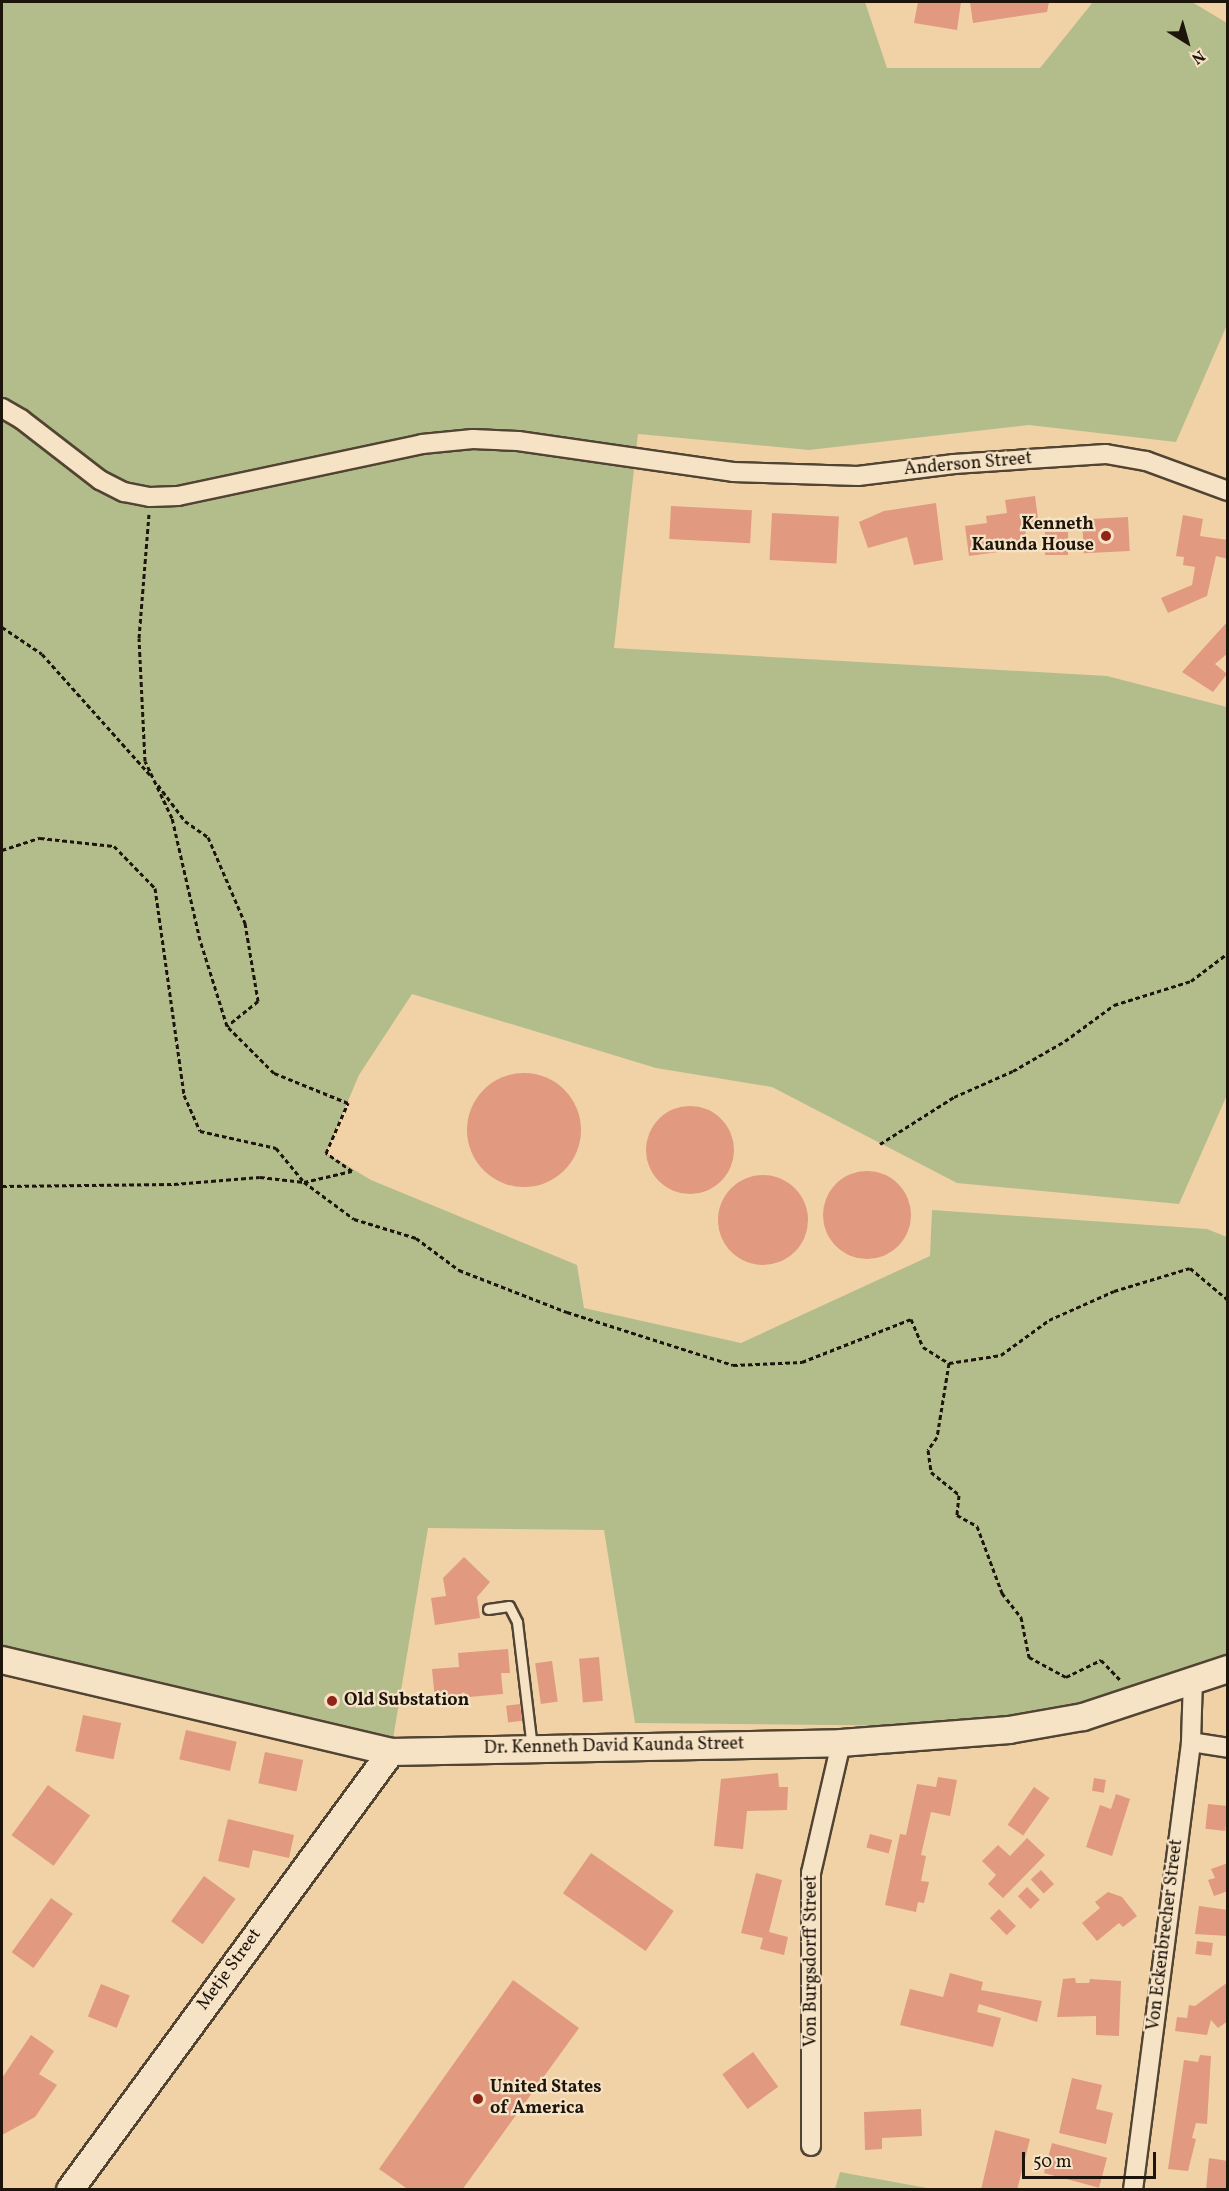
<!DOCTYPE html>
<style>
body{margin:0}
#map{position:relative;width:1229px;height:2191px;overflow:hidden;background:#f1d2a6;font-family:Vollkorn,serif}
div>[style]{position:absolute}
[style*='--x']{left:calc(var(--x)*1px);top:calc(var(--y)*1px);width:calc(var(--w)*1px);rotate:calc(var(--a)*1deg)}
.green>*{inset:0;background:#b3bd8c}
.building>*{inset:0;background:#e1997f;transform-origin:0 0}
.round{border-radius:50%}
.path>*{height:3px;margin-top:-1.5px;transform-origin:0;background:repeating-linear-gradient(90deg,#1d150c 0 4.5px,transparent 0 7.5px)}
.roads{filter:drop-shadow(2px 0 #524432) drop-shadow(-2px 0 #524432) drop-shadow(0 2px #524432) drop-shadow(0 -2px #524432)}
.lane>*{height:9px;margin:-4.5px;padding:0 4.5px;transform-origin:4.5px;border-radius:4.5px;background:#f6e2c5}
.street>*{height:18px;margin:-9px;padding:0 9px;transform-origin:9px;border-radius:9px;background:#f6e2c5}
.secondary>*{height:26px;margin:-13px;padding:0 13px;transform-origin:13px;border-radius:13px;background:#f6e2c5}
.dots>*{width:16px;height:16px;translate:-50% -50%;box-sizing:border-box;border:3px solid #f6e2c5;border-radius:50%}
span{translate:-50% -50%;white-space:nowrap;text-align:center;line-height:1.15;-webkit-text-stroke:4.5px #f6e2c5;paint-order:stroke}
.street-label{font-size:18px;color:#1d150c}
.poi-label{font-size:18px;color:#1d150c;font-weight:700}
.right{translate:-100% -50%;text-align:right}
.left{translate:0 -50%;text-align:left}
.frame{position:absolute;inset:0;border:3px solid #1d150c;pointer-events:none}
.north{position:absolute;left:1157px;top:12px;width:60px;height:60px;-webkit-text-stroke:4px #f6e2c5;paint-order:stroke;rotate:143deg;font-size:16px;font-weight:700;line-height:24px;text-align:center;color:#1d150c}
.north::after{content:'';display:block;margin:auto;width:21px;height:27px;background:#1d150c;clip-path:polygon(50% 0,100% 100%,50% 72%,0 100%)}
.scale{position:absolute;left:1022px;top:2152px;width:134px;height:27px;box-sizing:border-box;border:3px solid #1d150c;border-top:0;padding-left:8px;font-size:18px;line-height:21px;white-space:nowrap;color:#1d150c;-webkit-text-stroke:4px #f6e2c5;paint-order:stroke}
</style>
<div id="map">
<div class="green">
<div style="clip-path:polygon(2px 2px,865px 2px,887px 68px,1040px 68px,1093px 2px,1192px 2px,1227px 23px,1227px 325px,1176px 442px,1029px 425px,809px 450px,638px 434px,614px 648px,1107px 676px,1227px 707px,1227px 1095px,1179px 1204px,957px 1183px,772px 1087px,656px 1068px,412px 994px,359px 1075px,326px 1153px,371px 1180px,577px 1265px,584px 1308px,741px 1343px,930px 1256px,932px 1210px,1207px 1229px,1227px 1237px,1227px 1669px,1083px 1717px,921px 1726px,635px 1723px,604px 1530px,428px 1528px,393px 1739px,2px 1648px)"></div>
<div style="clip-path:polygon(840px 2172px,932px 2189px,835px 2189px)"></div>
</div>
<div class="building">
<div style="clip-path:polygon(918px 2px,961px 2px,957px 30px,914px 23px)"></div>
<div style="clip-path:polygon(970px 2px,1049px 2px,1047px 12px,973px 23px)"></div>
<div style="clip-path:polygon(1035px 496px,1039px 526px,1025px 528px,1028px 548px,969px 556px,965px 526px,987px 523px,986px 516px,1007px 513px,1005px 500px)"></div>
<div style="clip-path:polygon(936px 503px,943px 560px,914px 565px,907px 537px,868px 548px,859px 522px,884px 511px)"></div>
<div style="left:671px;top:506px;width:81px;height:33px;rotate:3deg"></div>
<div style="left:772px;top:513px;width:67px;height:47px;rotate:3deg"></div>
<div style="clip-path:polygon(1183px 515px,1203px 519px,1200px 536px,1228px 540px,1228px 559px,1216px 556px,1207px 596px,1168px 613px,1161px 598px,1192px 585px,1195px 567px,1183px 565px,1184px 557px,1176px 556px)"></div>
<div style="left:1128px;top:517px;width:34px;height:46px;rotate:87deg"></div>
<div style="left:1045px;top:532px;width:23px;height:23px"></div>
<div style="clip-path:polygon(1228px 621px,1228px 653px,1215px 664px,1227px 674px,1213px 692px,1182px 672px)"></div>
<div class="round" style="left:467px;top:1073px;width:114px;height:114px"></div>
<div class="round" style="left:646px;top:1106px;width:88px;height:88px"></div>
<div class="round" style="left:823px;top:1171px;width:88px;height:88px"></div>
<div class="round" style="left:718px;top:1175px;width:90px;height:90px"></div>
<div style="clip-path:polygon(464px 1557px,490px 1582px,477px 1597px,480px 1618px,435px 1625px,431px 1598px,446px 1596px,443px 1578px)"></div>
<div style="clip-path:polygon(508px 1649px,510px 1673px,501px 1673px,503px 1694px,435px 1700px,432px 1669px,459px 1667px,458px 1653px)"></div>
<div style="left:599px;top:1657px;width:44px;height:20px;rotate:85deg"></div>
<div style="left:552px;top:1661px;width:41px;height:17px;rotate:82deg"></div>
<div style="left:326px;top:1694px;width:14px;height:11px;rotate:12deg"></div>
<div style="left:520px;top:1704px;width:17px;height:14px;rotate:83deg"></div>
<div style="left:83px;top:1715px;width:39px;height:37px;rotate:12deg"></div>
<div style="left:186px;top:1730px;width:52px;height:30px;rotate:13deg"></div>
<div style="left:265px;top:1752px;width:39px;height:32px;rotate:12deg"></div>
<div style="clip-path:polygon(778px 1773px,779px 1787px,788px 1787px,787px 1810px,747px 1811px,743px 1849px,714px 1846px,721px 1779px)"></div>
<div style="clip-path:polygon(938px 1777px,957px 1780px,950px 1816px,931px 1812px,921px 1855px,926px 1856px,921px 1881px,929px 1882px,924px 1903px,918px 1902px,916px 1912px,885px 1905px,900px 1834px,906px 1835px,917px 1784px,936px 1787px)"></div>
<div style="left:1094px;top:1778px;width:12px;height:13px;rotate:9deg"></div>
<div style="left:48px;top:1785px;width:52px;height:62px;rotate:36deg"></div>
<div style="left:1034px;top:1787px;width:19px;height:46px;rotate:35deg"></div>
<div style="clip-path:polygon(1116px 1794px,1130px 1799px,1112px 1856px,1086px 1847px,1100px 1805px,1111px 1809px)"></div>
<div style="left:1208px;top:1804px;width:20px;height:25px;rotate:6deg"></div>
<div style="clip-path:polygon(228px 1819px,294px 1835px,289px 1858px,253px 1850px,249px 1868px,218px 1861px)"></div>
<div style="left:870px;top:1834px;width:23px;height:14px;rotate:15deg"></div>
<div style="clip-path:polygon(1027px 1838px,1045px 1855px,1003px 1898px,988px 1884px,996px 1875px,982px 1861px,998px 1845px,1010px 1856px)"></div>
<div style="left:591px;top:1853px;width:101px;height:49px;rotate:35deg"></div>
<div style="clip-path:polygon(1228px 1863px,1228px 1891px,1214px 1896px,1208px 1880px,1215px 1878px,1211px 1869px)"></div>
<div style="left:1041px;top:1870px;width:19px;height:14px;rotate:47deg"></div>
<div style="clip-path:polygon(756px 1873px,782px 1880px,769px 1932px,788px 1937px,784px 1955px,760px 1949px,763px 1938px,741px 1933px)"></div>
<div style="left:204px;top:1876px;width:39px;height:56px;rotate:36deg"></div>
<div style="left:1027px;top:1887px;width:18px;height:13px;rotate:45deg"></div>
<div style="clip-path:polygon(1108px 1892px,1122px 1897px,1137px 1916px,1123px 1927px,1119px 1923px,1097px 1941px,1082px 1923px,1100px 1908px,1095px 1902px)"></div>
<div style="left:51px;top:1898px;width:27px;height:67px;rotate:36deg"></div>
<div style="clip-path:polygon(1199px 1906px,1228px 1910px,1228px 1936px,1195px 1934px)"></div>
<div style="left:999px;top:1909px;width:24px;height:13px;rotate:45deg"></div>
<div style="left:1197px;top:1941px;width:16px;height:13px;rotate:7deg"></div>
<div style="clip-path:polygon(950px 1973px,983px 1982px,981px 1990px,1042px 2001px,1037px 2022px,979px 2004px,977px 2012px,1001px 2018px,993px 2047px,900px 2025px,910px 1989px,943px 1997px)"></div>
<div style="clip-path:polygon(1075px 1978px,1076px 1983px,1089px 1983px,1090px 1979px,1121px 1981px,1119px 2036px,1096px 2035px,1096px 2016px,1057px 2017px,1063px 1979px)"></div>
<div style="clip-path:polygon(513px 1980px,579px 2028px,462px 2190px,409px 2190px,379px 2169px)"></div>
<div style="clip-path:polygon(1228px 1982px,1228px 2021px,1218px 2028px,1211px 2020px,1207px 2035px,1175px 2031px,1177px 2017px,1187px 2018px,1189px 2005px,1195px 2006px)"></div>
<div style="left:101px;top:1984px;width:31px;height:35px;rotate:22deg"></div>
<div style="clip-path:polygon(31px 2035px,54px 2051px,39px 2074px,57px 2085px,35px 2117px,2px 2135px,2px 2078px)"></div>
<div style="left:753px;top:2052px;width:43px;height:38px;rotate:54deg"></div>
<div style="clip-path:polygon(1200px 2055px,1211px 2056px,1207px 2124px,1196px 2123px,1192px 2138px,1196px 2139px,1188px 2171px,1168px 2169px,1184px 2060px,1198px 2062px)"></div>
<div style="clip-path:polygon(1072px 2078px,1102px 2085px,1096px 2109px,1113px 2113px,1106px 2144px,1059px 2133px)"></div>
<div style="clip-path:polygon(921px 2109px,922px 2136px,882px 2138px,882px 2149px,865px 2150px,864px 2112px)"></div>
<div style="clip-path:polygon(995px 2130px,1030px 2139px,1017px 2190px,981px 2190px)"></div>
<div style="left:1052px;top:2143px;width:57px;height:31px;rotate:15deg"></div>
<div style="clip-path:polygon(1209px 2158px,1228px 2161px,1228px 2190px,1206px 2190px)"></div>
</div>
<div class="path">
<div style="--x:2;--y:627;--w:48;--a:34"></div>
<div style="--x:42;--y:654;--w:162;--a:48.2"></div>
<div style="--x:158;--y:785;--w:45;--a:53.1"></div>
<div style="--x:185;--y:821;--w:28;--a:35"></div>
<div style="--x:208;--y:837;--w:94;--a:66.7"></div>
<div style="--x:245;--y:923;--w:79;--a:80.5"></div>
<div style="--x:258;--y:1001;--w:40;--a:141"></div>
<div style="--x:2;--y:850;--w:40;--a:-18"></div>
<div style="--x:40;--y:838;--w:74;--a:6.2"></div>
<div style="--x:114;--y:846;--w:59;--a:45.7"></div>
<div style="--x:155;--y:888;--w:209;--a:82"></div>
<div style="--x:184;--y:1095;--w:39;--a:66"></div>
<div style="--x:200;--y:1131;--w:78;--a:12.6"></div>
<div style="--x:276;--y:1148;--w:44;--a:50.5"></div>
<div style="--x:304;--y:1182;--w:49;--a:-12.9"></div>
<div style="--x:352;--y:1171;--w:32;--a:-145"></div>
<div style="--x:326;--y:1153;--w:55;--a:-66.3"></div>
<div style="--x:348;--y:1103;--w:80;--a:-157.9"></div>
<div style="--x:274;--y:1073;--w:66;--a:-135"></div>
<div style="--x:227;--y:1026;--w:90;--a:-107.4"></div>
<div style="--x:200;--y:940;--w:125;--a:-102.9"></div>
<div style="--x:172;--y:818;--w:63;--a:-115.3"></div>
<div style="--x:145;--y:761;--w:123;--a:-92.8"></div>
<div style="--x:139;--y:638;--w:124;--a:-85.4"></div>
<div style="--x:880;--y:1144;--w:88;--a:-32.4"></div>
<div style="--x:954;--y:1097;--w:64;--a:-23.8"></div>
<div style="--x:1013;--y:1071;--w:60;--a:-30"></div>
<div style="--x:1065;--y:1041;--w:61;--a:-36.3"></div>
<div style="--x:1114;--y:1005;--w:81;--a:-17.3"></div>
<div style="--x:1191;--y:981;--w:46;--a:-37.1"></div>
<div style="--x:2;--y:1186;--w:172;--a:-0.7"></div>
<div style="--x:174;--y:1184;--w:86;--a:-4.7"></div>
<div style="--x:260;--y:1177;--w:44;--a:6.5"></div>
<div style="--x:304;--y:1182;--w:62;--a:36.5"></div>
<div style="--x:354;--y:1219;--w:65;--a:17"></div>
<div style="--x:416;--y:1238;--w:54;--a:36.7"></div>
<div style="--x:459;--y:1270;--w:116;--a:21.3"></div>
<div style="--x:567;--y:1312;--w:174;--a:17.7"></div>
<div style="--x:733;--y:1365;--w:69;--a:-2.5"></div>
<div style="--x:802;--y:1362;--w:117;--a:-21.5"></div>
<div style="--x:911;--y:1319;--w:30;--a:67"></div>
<div style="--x:923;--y:1347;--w:31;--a:32"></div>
<div style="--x:949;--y:1363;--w:75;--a:99.2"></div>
<div style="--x:937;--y:1437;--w:16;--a:125"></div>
<div style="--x:928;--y:1450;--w:22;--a:82"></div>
<div style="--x:931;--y:1472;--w:36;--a:39"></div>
<div style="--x:959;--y:1495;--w:20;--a:96"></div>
<div style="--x:957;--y:1515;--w:23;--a:29"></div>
<div style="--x:977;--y:1526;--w:72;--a:69.5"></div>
<div style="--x:1002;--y:1593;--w:31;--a:52"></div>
<div style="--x:1021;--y:1617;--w:41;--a:78.7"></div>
<div style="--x:1029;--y:1657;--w:42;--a:28.4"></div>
<div style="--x:1066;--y:1677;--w:39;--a:-26"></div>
<div style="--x:1101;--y:1660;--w:29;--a:46"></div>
<div style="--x:949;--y:1363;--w:53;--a:-8.7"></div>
<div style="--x:1001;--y:1355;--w:59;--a:-36.1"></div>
<div style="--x:1049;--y:1320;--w:71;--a:-24"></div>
<div style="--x:1114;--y:1291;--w:79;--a:-16.8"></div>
<div style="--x:1190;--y:1268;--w:50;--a:40.1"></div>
</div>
<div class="roads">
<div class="lane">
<div style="--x:488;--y:1609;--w:21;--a:-8"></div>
<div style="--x:509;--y:1606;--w:18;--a:63"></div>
<div style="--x:517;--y:1622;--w:127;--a:83.2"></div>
</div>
<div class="street">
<div style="--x:2;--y:408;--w:22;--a:30"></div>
<div style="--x:21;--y:419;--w:100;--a:37.7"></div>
<div style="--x:100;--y:480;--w:27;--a:27"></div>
<div style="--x:124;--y:492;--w:26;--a:11"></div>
<div style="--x:150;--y:497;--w:28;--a:-2"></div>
<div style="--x:178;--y:496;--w:249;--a:-12"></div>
<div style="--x:422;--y:444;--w:51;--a:-5.6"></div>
<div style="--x:473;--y:439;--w:45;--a:2.5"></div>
<div style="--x:518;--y:441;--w:217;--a:8.2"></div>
<div style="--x:733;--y:472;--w:125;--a:1.8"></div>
<div style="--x:858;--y:476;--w:97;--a:-7.1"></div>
<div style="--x:954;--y:464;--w:152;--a:-3.8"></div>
<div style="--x:1106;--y:454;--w:41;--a:9.9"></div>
<div style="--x:1146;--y:461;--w:87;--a:20.1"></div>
<div style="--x:1191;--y:1742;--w:37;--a:9"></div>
<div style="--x:811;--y:2146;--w:273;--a:-90"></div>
<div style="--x:811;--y:1873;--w:133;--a:-77"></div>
<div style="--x:1133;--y:2190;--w:452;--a:-82.6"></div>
<div style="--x:1191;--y:1742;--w:62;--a:-88.2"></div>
</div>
<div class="secondary">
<div style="--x:2;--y:1660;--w:400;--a:13.3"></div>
<div style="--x:391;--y:1752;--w:450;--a:-1.1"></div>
<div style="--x:841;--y:1743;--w:169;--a:-4.4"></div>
<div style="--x:1009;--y:1730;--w:75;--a:-10"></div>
<div style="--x:1083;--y:1717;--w:153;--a:-18.3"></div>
<div style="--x:70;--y:2190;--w:543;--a:-53.76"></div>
</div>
</div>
<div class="dots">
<div style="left:1106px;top:536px;background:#8f2418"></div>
<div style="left:332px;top:1701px;background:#8f2418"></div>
<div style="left:478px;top:2099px;background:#8f2418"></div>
</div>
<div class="street-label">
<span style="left:968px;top:465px;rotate:-5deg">Anderson Street</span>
<span style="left:614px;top:1747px;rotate:-1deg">Dr. Kenneth David Kaunda Street</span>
<span style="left:1166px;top:1935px;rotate:-83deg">Von Eckenbrecher Street</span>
<span style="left:812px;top:1961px;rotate:-90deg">Von Burgsdorff Street</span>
<span style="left:230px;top:1970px;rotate:-54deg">Metje Street</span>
</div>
<div class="poi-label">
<span class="right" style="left:1094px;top:536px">Kenneth<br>Kaunda House</span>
<span class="left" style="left:344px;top:1701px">Old Substation</span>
<span class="left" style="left:490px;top:2099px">United States<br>of America</span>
</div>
<div class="frame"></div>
<div class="north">N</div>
<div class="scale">50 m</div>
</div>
